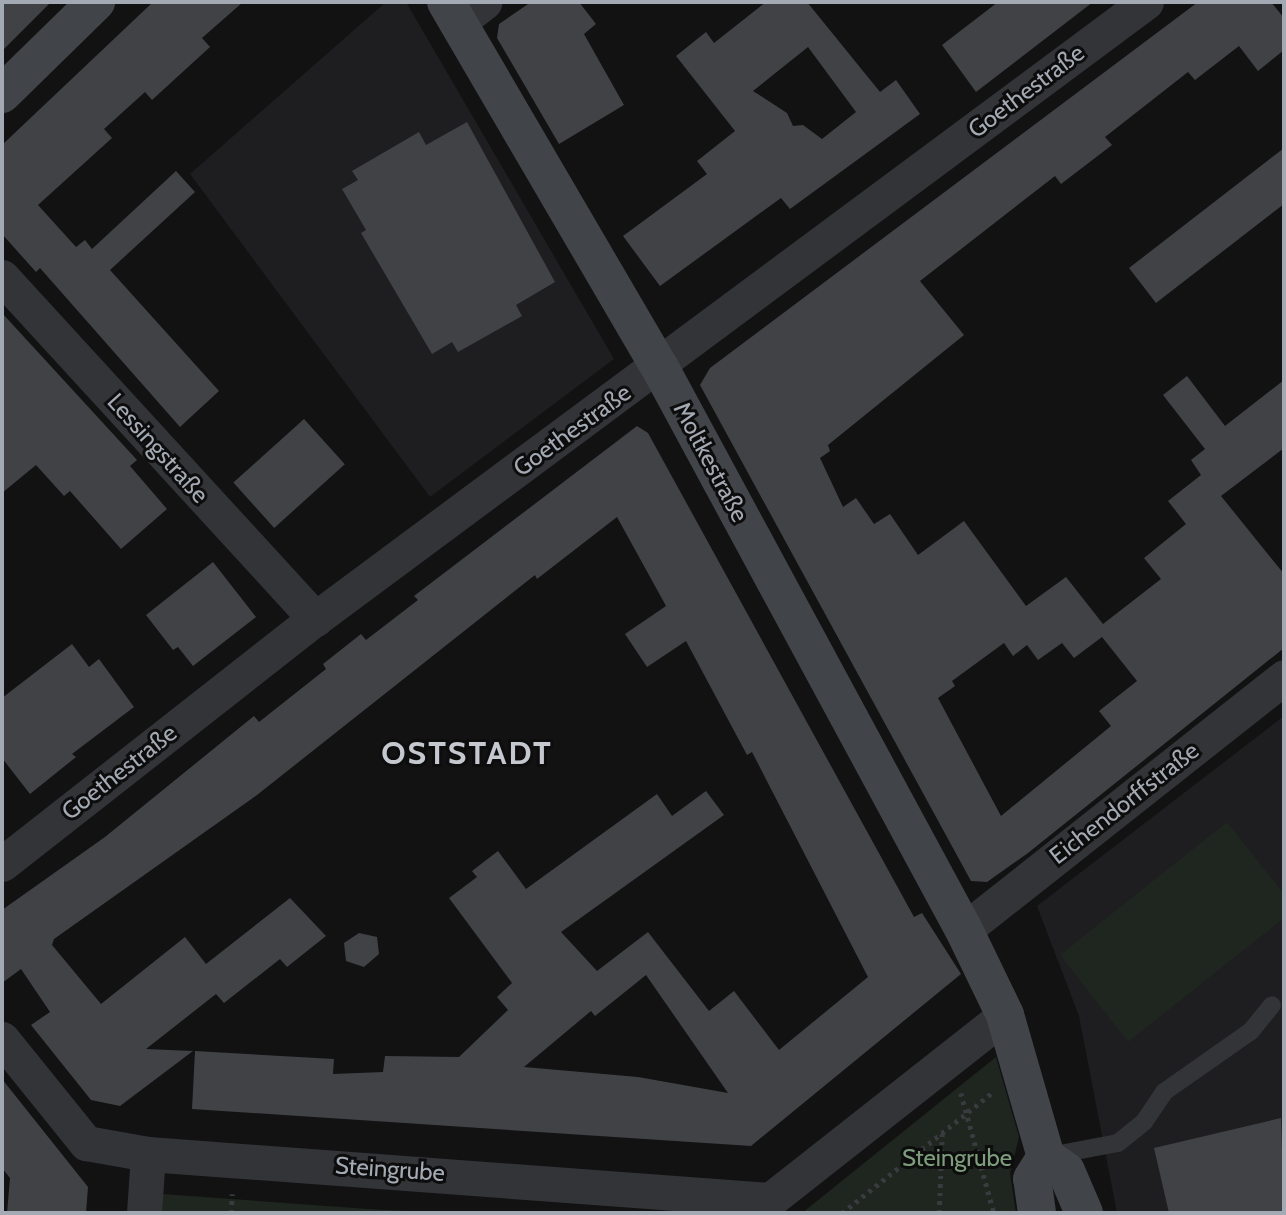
<!DOCTYPE html>
<meta charset="utf-8">
<style>
body{margin:0}
#map{position:relative;width:1286px;height:1215px;overflow:hidden;background:#121213;font-family:Cabin,sans-serif}
div>[style]{position:absolute}
[style*='--x']{left:calc(var(--x)*1px);top:calc(var(--y)*1px);width:calc(var(--w)*1px);rotate:calc(var(--a)*1deg)}
.built>*{inset:0;background:#1e1e20}
.green>*{inset:0;background:#1e261f}
.building>*{inset:0;background:#414246;transform-origin:0 0}
.path>*{height:4.5px;margin-top:-2.25px;transform-origin:0;background:repeating-linear-gradient(90deg,#393b3f 0 3.5px,transparent 0 8.5px)}
.lane>*{height:18px;margin:-9px;padding:0 9px;transform-origin:9px;border-radius:9px;background:#333438}
.street>*{height:35px;margin:-17.5px;padding:0 17.5px;transform-origin:17.5px;border-radius:17.5px;background:#333438}
.secondary>*{height:38px;margin:-19px;padding:0 19px;transform-origin:19px;border-radius:19px;background:#414448}
span{translate:-50% -50%;white-space:nowrap;text-align:center;line-height:1.15;-webkit-text-stroke:6px #0d0d0e;paint-order:stroke}
.street-label{font-size:24px;color:#a4aab3}
.park-label{font-size:24px;color:#7e9d7c}
.district-label{font-size:32px;color:#c5c9cf;font-weight:700;letter-spacing:2px}
.frame{position:absolute;inset:0;border:4px solid #a4aab3;pointer-events:none}
</style>
<div id="map">
<div class="built">
<div style="clip-path:polygon(386px 2px,406px 2px,614px 359px,430px 497px,190px 174px)"></div>
<div style="clip-path:polygon(1284px 716px,1284px 1213px,1117px 1213px,1079px 1016px,1037px 906px)"></div>
</div>
<div class="green">
<div style="clip-path:polygon(1227px 822px,1284px 894px,1284px 918px,1128px 1042px,1060px 955px)"></div>
<div style="clip-path:polygon(996px 1057px,1019px 1137px,1010px 1173px,1016px 1213px,802px 1213px)"></div>
<div style="clip-path:polygon(162px 1194px,368px 1209px,445px 1213px,160px 1213px)"></div>
</div>
<div class="building">
<div style="clip-path:polygon(2px 2px,51px 2px,2px 51px)"></div>
<div style="clip-path:polygon(153px 2px,243px 2px,202px 38px,210px 47px,152px 100px,145px 92px,104px 129px,112px 138px,38px 205px,76px 247px,85px 240px,92px 249px,176px 171px,195px 192px,110px 270px,219px 391px,180px 427px,40px 268px,36px 272px,2px 234px,2px 145px)"></div>
<div style="clip-path:polygon(531px 2px,579px 2px,596px 24px,584px 34px,624px 105px,559px 144px,497px 38px,499px 24px)"></div>
<div style="clip-path:polygon(evenodd,766px 2px,807px 2px,880px 92px,896px 80px,920px 114px,790px 209px,781px 198px,660px 286px,623px 236px,707px 174px,697px 161px,735px 131px,676px 56px,706px 32px,714px 43px,766px 2px,808px 47px,856px 112px,822px 139px,803px 125px,793px 126px,787px 113px,753px 91px,808px 47px)"></div>
<div style="clip-path:polygon(998px 2px,1093px 2px,976px 92px,942px 45px)"></div>
<div style="clip-path:polygon(evenodd,1198px 2px,1271px 2px,1284px 18px,1284px 50px,1258px 71px,1239px 46px,1195px 80px,1188px 72px,1105px 137px,1112px 145px,1061px 184px,1055px 176px,920px 281px,964px 335px,828px 445px,830px 451px,820px 458px,843px 507px,856px 498px,874px 524px,890px 514px,918px 555px,964px 521px,1026px 606px,1066px 577px,1103px 624px,1161px 579px,1144px 558px,1186px 524px,1168px 501px,1201px 475px,1191px 460px,1205px 449px,1163px 395px,1187px 376px,1225px 426px,1284px 380px,1284px 448px,1221px 496px,1284px 574px,1284px 648px,1028px 853px,987px 882px,971px 881px,700px 385px,710px 368px,1198px 2px,1102px 637px,1137px 681px,1099px 711px,1111px 726px,1001px 816px,938px 698px,955px 686px,952px 681px,1004px 643px,1013px 656px,1027px 645px,1038px 660px,1062px 643px,1074px 658px,1102px 637px)"></div>
<div style="clip-path:polygon(467px 122px,555px 282px,516px 305px,522px 316px,458px 352px,452px 342px,432px 354px,361px 233px,366px 230px,342px 189px,358px 180px,352px 171px,419px 132px,426px 145px)"></div>
<div style="clip-path:polygon(1284px 148px,1284px 204px,1156px 303px,1129px 268px)"></div>
<div style="clip-path:polygon(2px 313px,137px 460px,130px 466px,167px 509px,121px 549px,70px 491px,64px 496px,36px 465px,2px 493px)"></div>
<div style="left:304px;top:419px;width:61px;height:95px;rotate:48deg"></div>
<div style="clip-path:polygon(evenodd,637px 426px,648px 433px,914px 917px,922px 913px,961px 974px,751px 1146px,192px 1109px,195px 1051px,334px 1059px,333px 1074px,383px 1072px,385px 1056px,459px 1057px,508px 1010px,497px 997px,512px 983px,449px 898px,477px 877px,472px 871px,498px 851px,526px 889px,657px 794px,672px 816px,706px 791px,724px 815px,561px 932px,597px 971px,648px 932px,709px 1011px,734px 991px,779px 1050px,868px 977px,752px 752px,747px 755px,686px 641px,647px 667px,625px 634px,666px 606px,617px 517px,537px 579px,535px 575px,257px 795px,54px 939px,52px 945px,101px 1004px,185px 937px,206px 964px,290px 898px,326px 936px,287px 967px,280px 959px,224px 1003px,216px 994px,146px 1049px,193px 1051px,120px 1106px,91px 1100px,31px 1025px,50px 1012px,21px 969px,2px 983px,2px 910px,105px 837px,254px 716px,259px 722px,326px 669px,323px 664px,361px 634px,366px 640px,418px 600px,414px 596px,637px 426px,646px 975px,728px 1093px,638px 1077px,524px 1067px,591px 1011px,595px 1016px,646px 975px)"></div>
<div style="clip-path:polygon(213px 562px,256px 617px,193px 666px,178px 647px,173px 650px,146px 615px)"></div>
<div style="clip-path:polygon(72px 644px,89px 667px,99px 659px,134px 707px,72px 754px,76px 757px,30px 794px,2px 758px,2px 698px)"></div>
<div style="clip-path:polygon(359px 933px,377px 937px,379px 954px,364px 967px,346px 961px,344px 943px)"></div>
<div style="clip-path:polygon(2px 1079px,88px 1187px,86px 1213px,7px 1213px,10px 1178px,2px 1168px)"></div>
<div style="clip-path:polygon(1281px 1118px,1284px 1213px,1169px 1213px,1154px 1148px)"></div>
</div>
<div class="path">
<div style="--x:961;--y:1093;--w:124;--a:74.6"></div>
<div style="--x:231;--y:1213;--w:19;--a:-87"></div>
<div style="--x:842;--y:1213;--w:192;--a:-38.7"></div>
<div style="--x:939;--y:1213;--w:79;--a:-87.8"></div>
</div>
<div class="lane">
<div style="--x:1049;--y:1156;--w:70;--a:-10.7"></div>
<div style="--x:1118;--y:1143;--w:33;--a:-39"></div>
<div style="--x:1144;--y:1122;--w:36;--a:-56"></div>
<div style="--x:1164;--y:1092;--w:106;--a:-35"></div>
<div style="--x:1251;--y:1031;--w:33;--a:-51"></div>
</div>
<div class="street">
<div style="--x:460;--y:21;--w:31;--a:-38"></div>
<div style="--x:2;--y:277;--w:464;--a:47.5"></div>
<div style="--x:2;--y:864;--w:397;--a:-38.1"></div>
<div style="--x:315;--y:619;--w:1035;--a:-36.59"></div>
<div style="--x:964;--y:930;--w:408;--a:-38.3"></div>
<div style="--x:2;--y:1039;--w:134;--a:51.1"></div>
<div style="--x:86;--y:1143;--w:63;--a:10.1"></div>
<div style="--x:148;--y:1154;--w:624;--a:4.23"></div>
<div style="--x:770;--y:1200;--w:299;--a:-38.2"></div>
<div style="--x:144;--y:1213;--w:59;--a:-86.1"></div>
</div>
<div class="secondary">
<div style="--x:446;--y:2;--w:422;--a:59.7"></div>
<div style="--x:659;--y:366;--w:641;--a:61.6"></div>
<div style="--x:964;--y:930;--w:94;--a:64.2"></div>
<div style="--x:1005;--y:1015;--w:148;--a:73.9"></div>
<div style="--x:1046;--y:1157;--w:24;--a:35"></div>
<div style="--x:1066;--y:1171;--w:46;--a:66.8"></div>
<div style="--x:2;--y:94;--w:132;--a:-44.4"></div>
<div style="--x:1037;--y:1213;--w:34;--a:-98"></div>
<div style="--x:1032;--y:1179;--w:26;--a:-58"></div>
</div>
<div class="street-label">
<span style="left:1026px;top:91px;rotate:-37deg">Goethestraße</span>
<span style="left:572px;top:430px;rotate:-36deg">Goethestraße</span>
<span style="left:158px;top:448px;rotate:48deg">Lessingstraße</span>
<span style="left:711px;top:462px;rotate:62deg">Moltkestraße</span>
<span style="left:119px;top:772px;rotate:-38deg">Goethestraße</span>
<span style="left:1124px;top:803px;rotate:-38deg">Eichendorffstraße</span>
<span style="left:390px;top:1169px;rotate:4deg">Steingrube</span>
</div>
<div class="park-label">
<span style="left:957px;top:1158px">Steingrube</span>
</div>
<div class="district-label">
<span style="left:467px;top:753px">OSTSTADT</span>
</div>
<div class="frame"></div>
</div>
